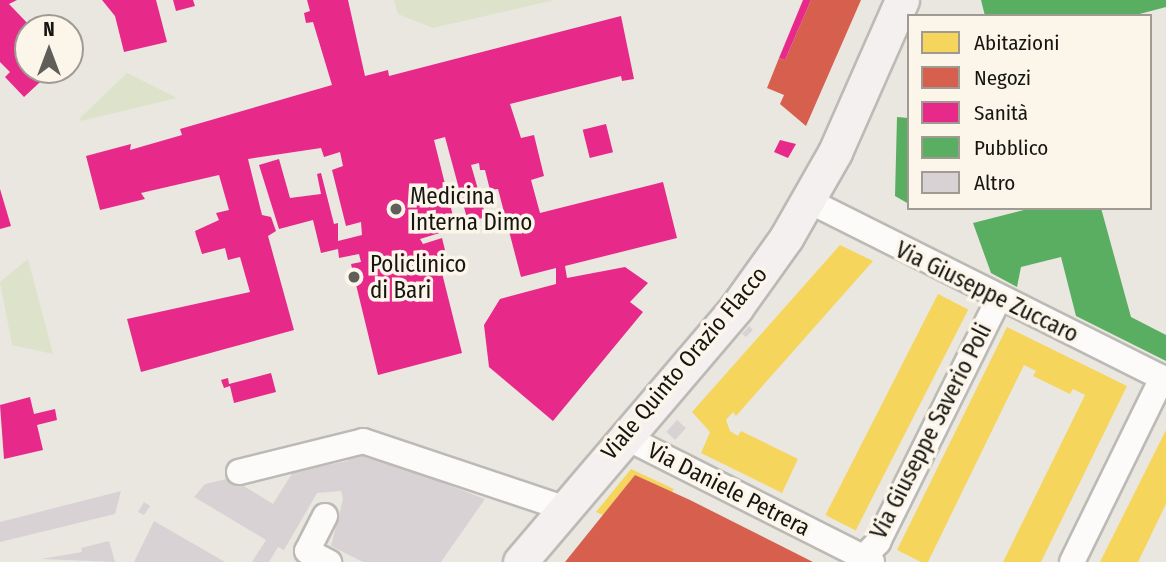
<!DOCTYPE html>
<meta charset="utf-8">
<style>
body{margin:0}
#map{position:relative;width:1166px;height:562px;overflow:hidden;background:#eae7e0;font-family:"Fira Sans Condensed",sans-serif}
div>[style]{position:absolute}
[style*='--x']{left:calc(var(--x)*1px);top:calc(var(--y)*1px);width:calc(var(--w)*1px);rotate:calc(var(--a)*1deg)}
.green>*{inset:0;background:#dde3ca}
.homes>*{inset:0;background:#f6d55c;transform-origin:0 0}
.shops>*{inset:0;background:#d6604d}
.health>*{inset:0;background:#e7298a;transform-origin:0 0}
.public>*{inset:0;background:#5aae61}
.building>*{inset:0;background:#d8d2d5;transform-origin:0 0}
.roads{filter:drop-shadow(2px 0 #bcbab5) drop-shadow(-2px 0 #bcbab5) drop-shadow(0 2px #bcbab5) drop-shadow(0 -2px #bcbab5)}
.street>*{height:24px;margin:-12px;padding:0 12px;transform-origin:12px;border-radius:12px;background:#fcfbfa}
.secondary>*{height:33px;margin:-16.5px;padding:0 16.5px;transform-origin:16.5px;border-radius:16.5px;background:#f4f0f0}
.dots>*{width:19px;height:19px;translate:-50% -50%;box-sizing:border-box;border:4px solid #fbf5ea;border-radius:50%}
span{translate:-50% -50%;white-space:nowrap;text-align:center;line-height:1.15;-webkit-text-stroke:7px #fbf5ea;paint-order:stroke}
.poi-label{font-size:23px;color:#161511}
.left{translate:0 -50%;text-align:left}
.street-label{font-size:23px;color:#161511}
.legend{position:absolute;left:907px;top:14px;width:245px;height:196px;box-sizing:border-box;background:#fbf5ea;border:2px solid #9f9b93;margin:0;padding:9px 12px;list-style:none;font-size:21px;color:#161511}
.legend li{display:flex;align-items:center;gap:14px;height:35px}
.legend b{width:35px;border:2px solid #9f9b93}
.north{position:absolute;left:14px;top:14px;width:70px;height:70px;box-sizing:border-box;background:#fbf5ea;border:2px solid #9f9b93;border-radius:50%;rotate:0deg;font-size:19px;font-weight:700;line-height:28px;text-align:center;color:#161511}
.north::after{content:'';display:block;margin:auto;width:24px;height:32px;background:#605e59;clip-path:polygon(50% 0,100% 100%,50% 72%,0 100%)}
</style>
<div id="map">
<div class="green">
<div style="clip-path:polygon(394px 0,555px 0,433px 28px,398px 14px)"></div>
<div style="clip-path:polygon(127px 73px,177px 98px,81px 121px,80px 118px)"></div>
<div style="clip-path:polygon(28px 259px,53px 354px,12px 345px,0 282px)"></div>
</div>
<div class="homes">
<div style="clip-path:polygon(840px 245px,873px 261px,736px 416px,733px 412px,726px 420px,730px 431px,738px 436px,741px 431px,798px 459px,782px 493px,701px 453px,710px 432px,692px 412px)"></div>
<div style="left:938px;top:294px;width:34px;height:248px;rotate:27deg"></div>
<div style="clip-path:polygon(1007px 327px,1127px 386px,1041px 562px,1003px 562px,1085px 395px,1073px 389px,1070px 394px,1033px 376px,1036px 371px,1024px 365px,928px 562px,921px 562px,897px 550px)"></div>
<div style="clip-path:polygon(1166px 430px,1166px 504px,1138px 562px,1100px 562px)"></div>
<div style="clip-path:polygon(631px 469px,674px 489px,672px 492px,635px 475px,603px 515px,596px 512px)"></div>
</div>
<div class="shops">
<div style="clip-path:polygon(811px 0,861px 0,806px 126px,780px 104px,784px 95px,767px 88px,779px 58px,785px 60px)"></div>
<div style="clip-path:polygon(635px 475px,690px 500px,813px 562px,565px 562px)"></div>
</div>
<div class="health">
<div style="clip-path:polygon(0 0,17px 0,9px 4px,32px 28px,28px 28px,28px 70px,53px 70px,24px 97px,5px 77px,10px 72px,0 62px)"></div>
<div style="clip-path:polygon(102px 0,156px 0,167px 42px,124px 52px,115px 16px)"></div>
<div style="clip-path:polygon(173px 0,193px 0,195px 6px,176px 11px)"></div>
<div style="clip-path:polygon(307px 0,348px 0,365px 76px,388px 70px,389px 76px,621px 16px,634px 79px,622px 81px,621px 76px,510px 104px,521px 138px,534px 135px,544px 176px,531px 180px,540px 213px,663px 182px,677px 238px,565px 266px,567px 278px,625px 267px,648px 283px,630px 302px,643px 312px,553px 421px,489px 367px,484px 325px,500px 299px,556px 284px,556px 268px,521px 277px,498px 189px,490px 190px,485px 170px,480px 170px,479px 163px,471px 165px,486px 217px,468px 222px,445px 137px,434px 140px,456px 228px,420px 239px,423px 244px,442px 238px,445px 250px,437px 253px,462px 353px,378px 375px,351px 264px,361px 262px,359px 254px,339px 258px,338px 249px,321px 253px,313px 220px,279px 229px,259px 165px,279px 159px,290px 198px,321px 194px,317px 174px,321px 173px,334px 224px,338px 223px,338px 241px,362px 235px,361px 222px,346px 226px,332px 170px,343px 166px,340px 152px,324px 157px,321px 148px,248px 159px,262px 215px,271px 217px,276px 231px,268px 236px,294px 330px,141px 372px,127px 319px,250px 292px,240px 257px,228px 260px,225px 248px,202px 254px,196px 235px,195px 231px,219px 220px,216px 213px,229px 210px,219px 175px,141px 193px,145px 199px,100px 210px,86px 156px,131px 144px,130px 150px,182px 135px,180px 129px,332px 85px,313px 22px,306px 23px,304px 13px,310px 11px)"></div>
<div style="clip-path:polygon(803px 0,811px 0,785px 60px,779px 58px)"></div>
<div style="left:606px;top:124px;width:29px;height:24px;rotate:76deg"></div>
<div style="clip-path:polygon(780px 140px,796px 144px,788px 158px,774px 152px)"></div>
<div style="clip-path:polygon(0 189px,11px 226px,0 229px)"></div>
<div style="clip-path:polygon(271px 373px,276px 392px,234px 403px,230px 386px,224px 388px,221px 380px,228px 378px,229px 384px)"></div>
<div style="clip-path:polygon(30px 397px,34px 414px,55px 409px,57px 420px,37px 425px,43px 450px,4px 459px,0 405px)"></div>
</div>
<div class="public">
<div style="clip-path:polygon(981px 0,1166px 0,1166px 7px,1132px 16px,985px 16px)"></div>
<div style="clip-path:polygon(897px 117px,909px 118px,909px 204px,895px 196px)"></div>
<div style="clip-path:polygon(1032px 208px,1101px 208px,1131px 317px,1166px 335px,1166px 361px,1076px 316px,1061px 257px,1021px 267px,1017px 287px,991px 273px,973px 223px)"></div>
</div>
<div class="building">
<div style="clip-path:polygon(749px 326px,753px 330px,746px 337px,742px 334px)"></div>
<div style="left:677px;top:420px;width:12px;height:16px;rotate:42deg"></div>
<div style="clip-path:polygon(352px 448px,485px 499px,441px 562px,363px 562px,331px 546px,343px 499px,341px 491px,317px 493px,284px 550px,278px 547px,269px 562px,252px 562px,266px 540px,194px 497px,205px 484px,231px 478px,273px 504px,293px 472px,347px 461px)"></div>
<div style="clip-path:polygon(121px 491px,115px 514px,0 542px,0 522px)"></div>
<div style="clip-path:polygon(144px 502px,150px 506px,144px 515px,138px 512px)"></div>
<div style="clip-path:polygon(154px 521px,225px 562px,134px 562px)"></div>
<div style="clip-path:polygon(109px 541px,115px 562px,41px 559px,82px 552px,81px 548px)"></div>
</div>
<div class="roads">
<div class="street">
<div style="--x:809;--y:201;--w:399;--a:26.6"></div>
<div style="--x:623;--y:436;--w:279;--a:26.8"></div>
<div style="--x:239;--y:472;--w:128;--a:-14"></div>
<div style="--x:363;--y:441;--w:211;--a:18.5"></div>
<div style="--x:325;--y:516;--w:39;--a:117"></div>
<div style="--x:307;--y:551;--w:25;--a:27"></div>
<div style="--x:859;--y:562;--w:28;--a:-46"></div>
<div style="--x:878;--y:542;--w:272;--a:-63.6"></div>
<div style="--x:1072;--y:562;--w:205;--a:-63.9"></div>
</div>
<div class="secondary">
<div style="--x:520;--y:562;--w:333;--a:-49.6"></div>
<div style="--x:736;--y:308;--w:86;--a:-54.5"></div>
<div style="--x:786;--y:238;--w:99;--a:-60.3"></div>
<div style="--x:835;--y:152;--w:166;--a:-66.2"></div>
</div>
</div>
<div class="dots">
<div style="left:396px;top:209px;background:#605e59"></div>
<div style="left:354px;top:277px;background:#605e59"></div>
</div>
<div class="poi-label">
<span class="left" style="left:410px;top:209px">Medicina<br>Interna Dimo</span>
<span class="left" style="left:370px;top:277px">Policlinico<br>di Bari</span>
</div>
<div class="street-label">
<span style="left:987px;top:292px;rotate:26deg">Via Giuseppe Zuccaro</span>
<span style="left:684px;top:363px;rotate:-50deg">Viale Quinto Orazio Flacco</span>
<span style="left:931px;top:431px;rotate:-63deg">Via Giuseppe Saverio Poli</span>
<span style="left:729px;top:489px;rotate:27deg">Via Daniele Petrera</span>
</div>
<ul class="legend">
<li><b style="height:19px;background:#f6d55c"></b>Abitazioni</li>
<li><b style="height:19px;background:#d6604d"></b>Negozi</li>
<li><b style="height:19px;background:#e7298a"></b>Sanità</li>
<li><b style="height:19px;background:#5aae61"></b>Pubblico</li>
<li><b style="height:19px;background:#d8d2d5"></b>Altro</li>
</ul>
<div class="north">N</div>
</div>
